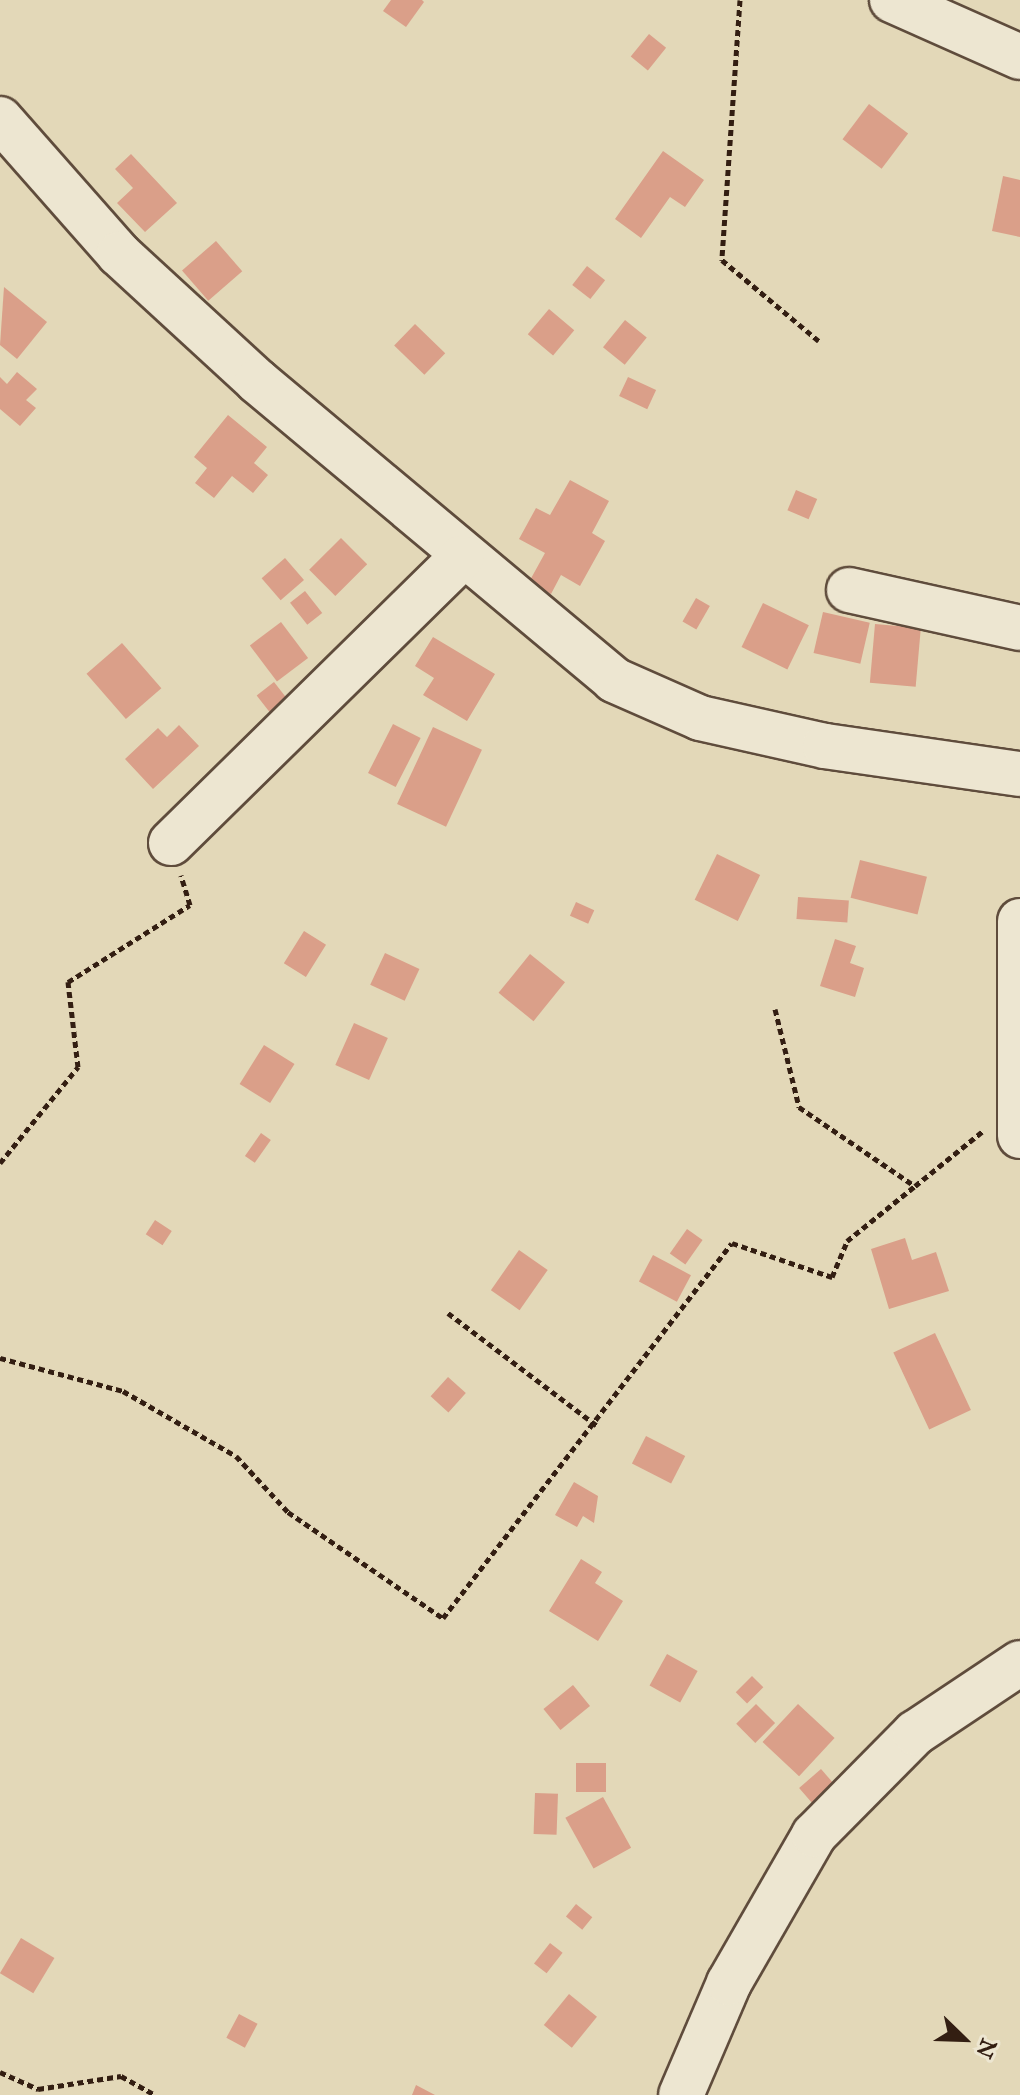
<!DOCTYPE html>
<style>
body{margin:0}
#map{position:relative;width:1020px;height:2095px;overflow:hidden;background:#e3d8b8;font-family:"IM FELL Great Primer",serif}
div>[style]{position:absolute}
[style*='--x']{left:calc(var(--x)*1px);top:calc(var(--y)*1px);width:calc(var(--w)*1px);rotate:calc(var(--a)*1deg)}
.building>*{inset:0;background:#da9f89;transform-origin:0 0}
.path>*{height:5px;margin-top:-2.5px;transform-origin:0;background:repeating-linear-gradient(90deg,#331e12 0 6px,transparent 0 10px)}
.roads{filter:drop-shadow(2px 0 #5f4c3c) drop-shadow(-2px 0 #5f4c3c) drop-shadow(0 2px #5f4c3c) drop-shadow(0 -2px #5f4c3c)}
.minor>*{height:44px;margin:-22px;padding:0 22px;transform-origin:22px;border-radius:22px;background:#ede6d1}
span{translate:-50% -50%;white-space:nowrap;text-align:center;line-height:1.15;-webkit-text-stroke:6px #ede6d1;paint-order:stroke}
.north{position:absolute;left:924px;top:1999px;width:80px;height:80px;-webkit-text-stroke:6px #ede6d1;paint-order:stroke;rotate:113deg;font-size:22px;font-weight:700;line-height:32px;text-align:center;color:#331e12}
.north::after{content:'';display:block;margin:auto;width:28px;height:36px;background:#331e12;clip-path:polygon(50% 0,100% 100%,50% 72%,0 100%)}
</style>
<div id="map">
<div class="building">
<div style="clip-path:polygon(391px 0,422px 0,424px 2px,406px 27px,383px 11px)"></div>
<div style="left:649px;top:34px;width:22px;height:29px;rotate:39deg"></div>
<div style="left:869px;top:104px;width:49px;height:44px;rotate:37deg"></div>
<div style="clip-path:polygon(663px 151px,704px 180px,685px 207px,670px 197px,641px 238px,615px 219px)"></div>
<div style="clip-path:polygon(131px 154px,177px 203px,145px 232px,117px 203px,133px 188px,115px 169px)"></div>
<div style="clip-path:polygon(1003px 176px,1020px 180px,1020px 237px,992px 231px)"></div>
<div style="left:216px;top:241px;width:40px;height:45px;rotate:49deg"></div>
<div style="left:587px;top:266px;width:23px;height:24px;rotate:38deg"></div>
<div style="clip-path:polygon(4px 287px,47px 322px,17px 359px,0 345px)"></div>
<div style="left:549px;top:309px;width:33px;height:33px;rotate:40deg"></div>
<div style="left:625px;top:320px;width:28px;height:35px;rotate:39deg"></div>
<div style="left:415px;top:324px;width:42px;height:30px;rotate:44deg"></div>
<div style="clip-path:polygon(17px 372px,37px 389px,26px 400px,36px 408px,20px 426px,0 409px,0 377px,7px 384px)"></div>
<div style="left:628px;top:377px;width:31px;height:21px;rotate:25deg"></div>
<div style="clip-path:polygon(228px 415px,267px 447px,254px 463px,268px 475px,253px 493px,232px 476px,214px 498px,195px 483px,207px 468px,194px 457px)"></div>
<div style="clip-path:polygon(570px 480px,609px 501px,592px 533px,605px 541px,580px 586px,561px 575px,551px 594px,529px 582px,545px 553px,519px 539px,536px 508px,550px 515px)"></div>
<div style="left:796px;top:490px;width:23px;height:22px;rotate:23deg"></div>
<div style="left:341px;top:538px;width:37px;height:45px;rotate:45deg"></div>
<div style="left:285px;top:558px;width:29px;height:31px;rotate:49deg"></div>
<div style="left:305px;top:591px;width:28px;height:19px;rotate:52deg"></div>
<div style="left:696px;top:598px;width:16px;height:27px;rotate:30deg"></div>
<div style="left:763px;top:603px;width:51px;height:49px;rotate:26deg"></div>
<div style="left:823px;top:612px;width:48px;height:42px;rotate:13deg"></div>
<div style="left:281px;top:622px;width:45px;height:39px;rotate:53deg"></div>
<div style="left:875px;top:624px;width:46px;height:59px;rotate:5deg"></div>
<div style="clip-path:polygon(433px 637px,495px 674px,467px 721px,423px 695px,434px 678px,415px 666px)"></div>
<div style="left:122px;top:643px;width:60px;height:47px;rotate:49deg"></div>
<div style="left:274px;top:682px;width:33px;height:22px;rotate:52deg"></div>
<div style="left:393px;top:724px;width:31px;height:55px;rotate:27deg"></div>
<div style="clip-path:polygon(179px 725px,199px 746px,153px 789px,125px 759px,158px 728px,167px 737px)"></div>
<div style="left:433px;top:727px;width:54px;height:85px;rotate:25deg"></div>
<div style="left:717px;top:854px;width:48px;height:51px;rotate:26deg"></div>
<div style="left:860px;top:860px;width:69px;height:39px;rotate:14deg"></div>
<div style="left:798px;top:897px;width:51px;height:22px;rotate:4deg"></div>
<div style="left:576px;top:902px;width:20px;height:15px;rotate:24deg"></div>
<div style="left:304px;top:931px;width:26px;height:38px;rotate:32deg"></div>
<div style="clip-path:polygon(835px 939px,856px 946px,850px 963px,864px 968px,855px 997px,820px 986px)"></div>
<div style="left:385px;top:953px;width:38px;height:35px;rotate:25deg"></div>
<div style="left:530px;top:954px;width:45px;height:50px;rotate:39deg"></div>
<div style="left:354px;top:1023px;width:37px;height:46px;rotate:24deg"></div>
<div style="left:264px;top:1045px;width:36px;height:46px;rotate:32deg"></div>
<div style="left:261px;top:1133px;width:12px;height:28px;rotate:35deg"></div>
<div style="left:155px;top:1220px;width:20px;height:17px;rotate:33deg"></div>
<div style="left:687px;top:1229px;width:19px;height:30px;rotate:35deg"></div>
<div style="clip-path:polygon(905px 1238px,912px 1260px,936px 1252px,949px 1291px,889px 1309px,871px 1249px)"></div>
<div style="left:519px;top:1250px;width:35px;height:49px;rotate:35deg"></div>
<div style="left:653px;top:1255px;width:43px;height:30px;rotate:28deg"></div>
<div style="left:935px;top:1333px;width:85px;height:46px;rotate:65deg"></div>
<div style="left:448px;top:1377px;width:24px;height:26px;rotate:42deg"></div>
<div style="left:646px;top:1436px;width:44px;height:31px;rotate:27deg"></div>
<div style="clip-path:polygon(574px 1482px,598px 1496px,594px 1523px,583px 1516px,577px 1527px,555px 1515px)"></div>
<div style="clip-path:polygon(581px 1559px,602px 1572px,595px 1583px,623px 1601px,598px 1641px,549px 1611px)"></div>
<div style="left:667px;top:1654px;width:35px;height:36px;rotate:29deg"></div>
<div style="left:752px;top:1676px;width:16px;height:23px;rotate:45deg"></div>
<div style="left:573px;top:1685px;width:27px;height:38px;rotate:51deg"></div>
<div style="left:756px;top:1704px;width:27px;height:28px;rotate:45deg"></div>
<div style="left:798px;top:1704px;width:50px;height:52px;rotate:43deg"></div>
<div style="left:576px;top:1763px;width:30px;height:29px"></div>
<div style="left:821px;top:1769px;width:29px;height:29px;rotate:49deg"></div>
<div style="left:535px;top:1793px;width:23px;height:41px;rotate:2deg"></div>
<div style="left:603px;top:1797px;width:58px;height:43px;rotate:61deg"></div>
<div style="left:576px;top:1904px;width:21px;height:16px;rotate:39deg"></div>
<div style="left:21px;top:1938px;width:39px;height:41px;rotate:31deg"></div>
<div style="left:550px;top:1943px;width:16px;height:26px;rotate:38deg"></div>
<div style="left:569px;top:1994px;width:36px;height:40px;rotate:39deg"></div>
<div style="left:239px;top:2014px;width:21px;height:27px;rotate:28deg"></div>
<div style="clip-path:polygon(416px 2085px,435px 2095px,412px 2095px)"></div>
</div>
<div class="path">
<div style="--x:740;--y:0;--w:261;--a:94"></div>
<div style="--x:722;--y:260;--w:126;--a:39.9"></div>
<div style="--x:775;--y:1009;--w:101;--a:76.2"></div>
<div style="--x:799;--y:1107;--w:140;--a:34.3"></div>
<div style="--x:915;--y:1186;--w:87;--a:-39"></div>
<div style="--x:0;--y:1163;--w:124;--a:-50.9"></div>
<div style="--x:78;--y:1067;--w:86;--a:-96.7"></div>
<div style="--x:68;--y:982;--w:144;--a:-32.3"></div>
<div style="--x:190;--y:905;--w:31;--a:-107"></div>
<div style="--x:448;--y:1313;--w:186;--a:37.1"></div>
<div style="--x:0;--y:1358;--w:127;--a:15"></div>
<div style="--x:123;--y:1391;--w:130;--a:29.9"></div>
<div style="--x:236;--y:1456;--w:76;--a:47.1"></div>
<div style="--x:288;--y:1512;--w:188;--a:34.4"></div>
<div style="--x:443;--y:1618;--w:473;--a:-52.4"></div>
<div style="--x:732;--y:1243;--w:106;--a:18.8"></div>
<div style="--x:832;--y:1277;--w:39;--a:-67"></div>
<div style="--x:847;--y:1241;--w:87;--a:-39"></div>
<div style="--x:0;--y:2072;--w:42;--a:24.1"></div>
<div style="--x:38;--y:2089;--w:84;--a:-8.9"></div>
<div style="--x:121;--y:2076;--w:39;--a:29"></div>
</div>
<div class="roads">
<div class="minor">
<div style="--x:892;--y:0;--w:140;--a:24"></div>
<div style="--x:0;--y:119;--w:180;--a:48.6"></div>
<div style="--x:119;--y:254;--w:188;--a:42.6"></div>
<div style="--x:257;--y:381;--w:466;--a:39.9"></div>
<div style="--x:614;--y:680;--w:94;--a:23.8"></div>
<div style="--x:700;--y:718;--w:128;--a:12.6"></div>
<div style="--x:825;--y:746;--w:197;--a:8.2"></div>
<div style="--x:849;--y:590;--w:175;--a:12.5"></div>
<div style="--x:171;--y:843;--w:407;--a:-44.5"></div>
<div style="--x:1020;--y:921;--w:215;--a:90"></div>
<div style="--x:681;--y:2095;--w:122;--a:-66.8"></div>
<div style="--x:729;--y:1983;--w:171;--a:-60.1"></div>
<div style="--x:814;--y:1835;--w:144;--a:-45.3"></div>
<div style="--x:915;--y:1733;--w:126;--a:-33.7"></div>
</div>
</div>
<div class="north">N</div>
</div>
